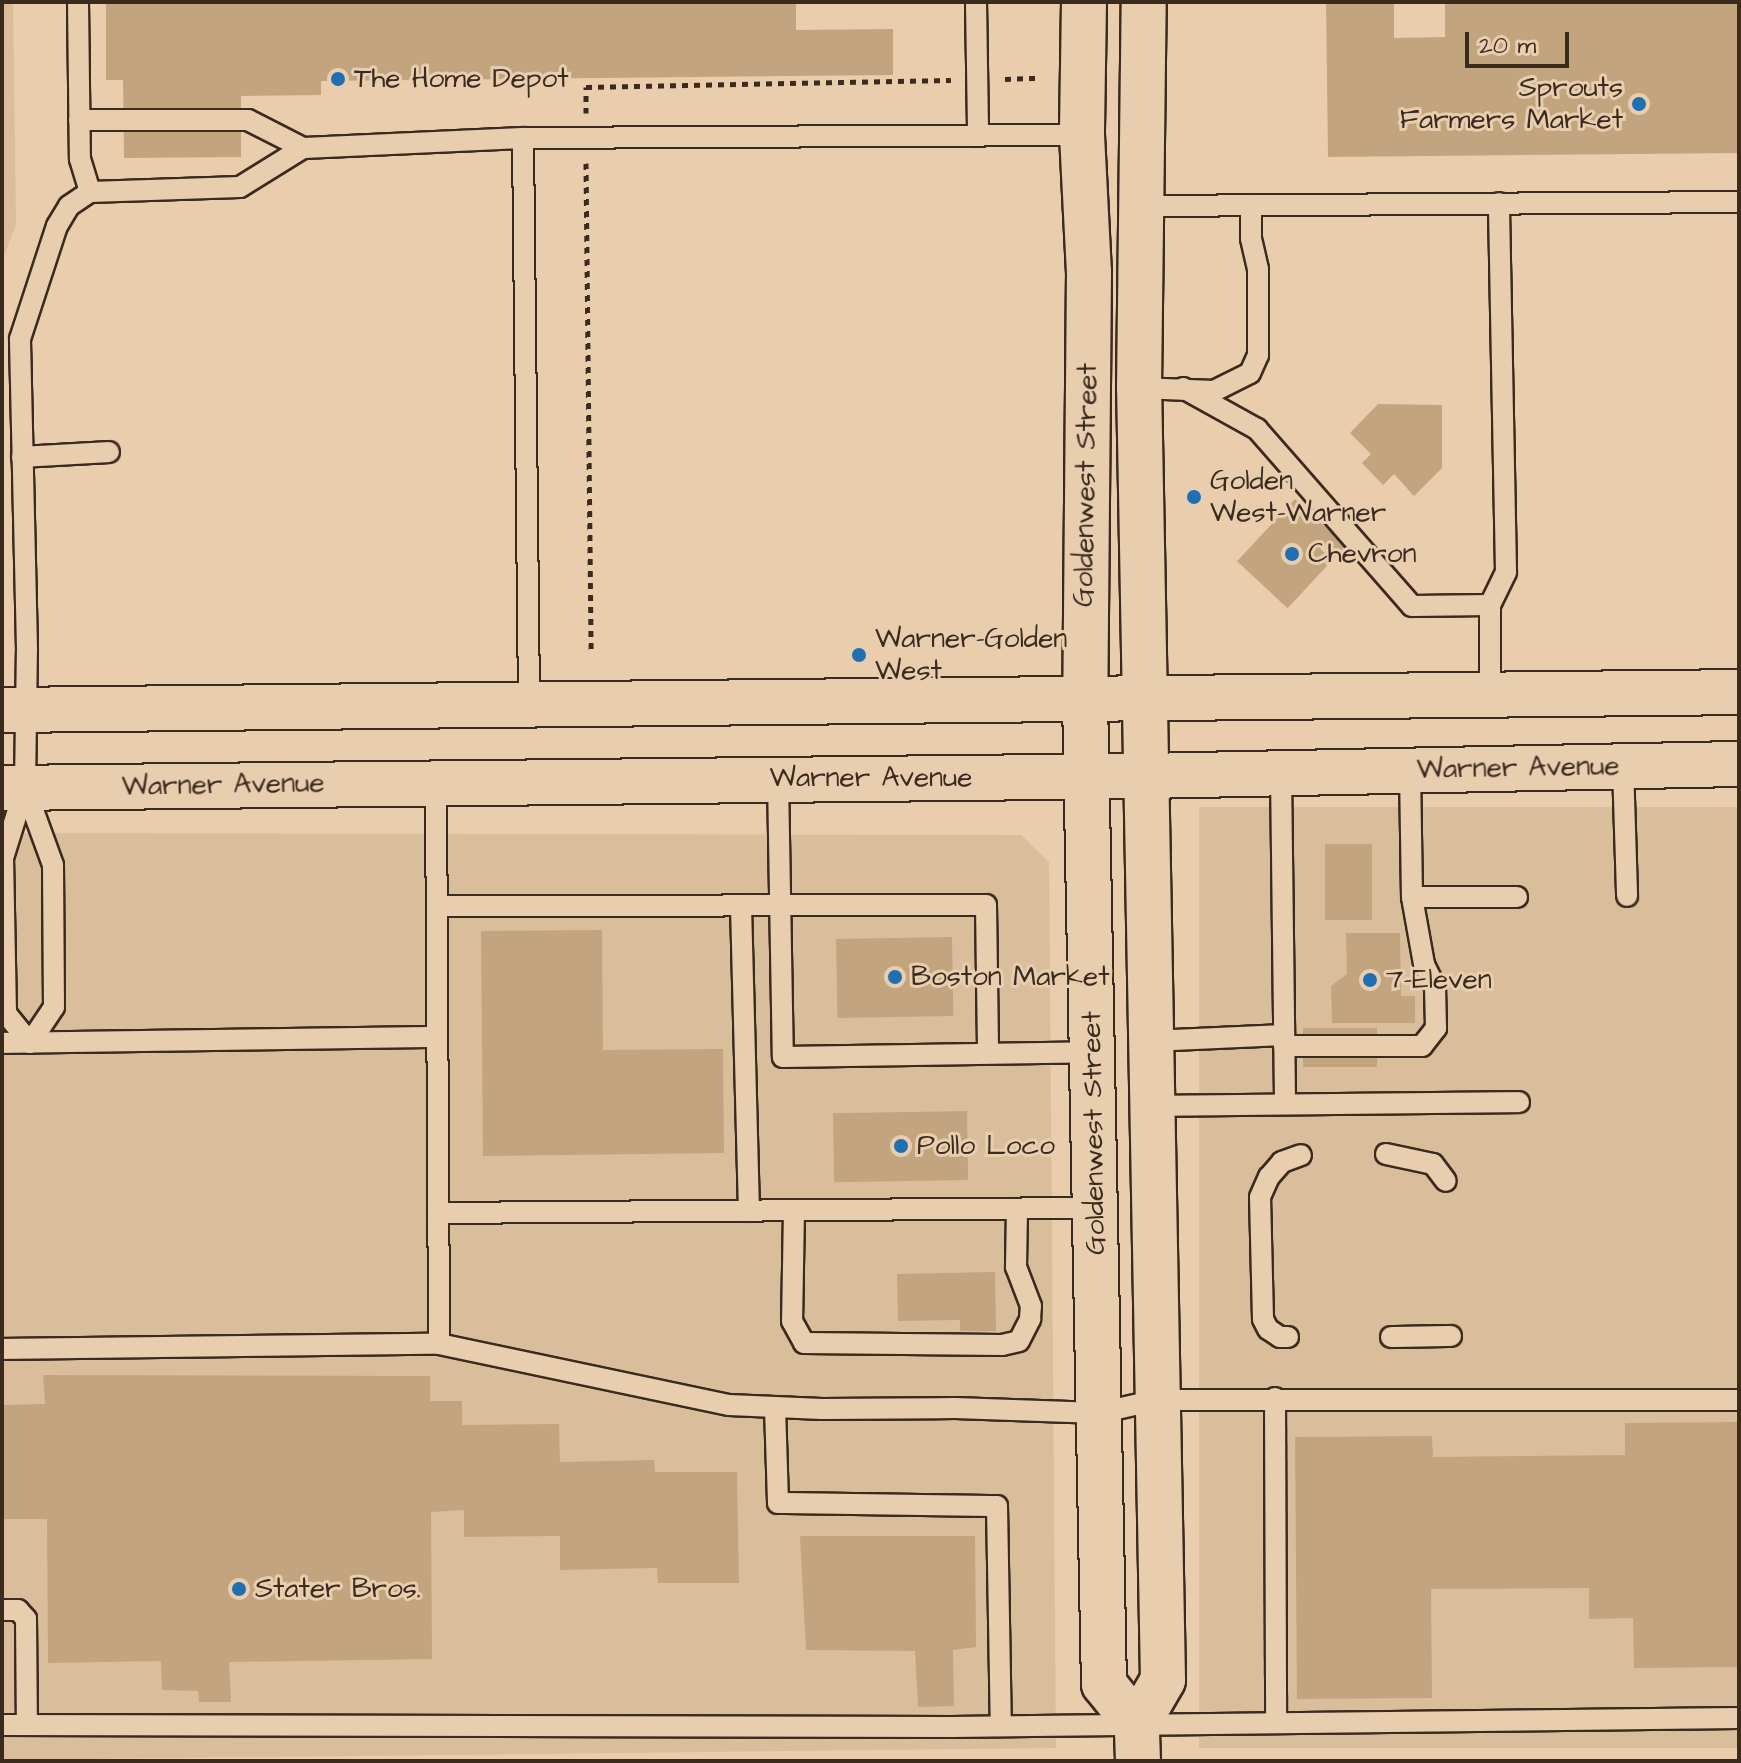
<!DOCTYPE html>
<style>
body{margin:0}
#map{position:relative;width:1741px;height:1763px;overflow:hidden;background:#e9cdac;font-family:"Architects Daughter",sans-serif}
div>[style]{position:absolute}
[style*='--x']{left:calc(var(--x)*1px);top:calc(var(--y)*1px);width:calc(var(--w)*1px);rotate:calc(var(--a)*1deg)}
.built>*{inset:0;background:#dabe9b;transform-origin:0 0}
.building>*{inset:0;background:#c2a47f;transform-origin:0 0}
.path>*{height:5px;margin-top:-2.5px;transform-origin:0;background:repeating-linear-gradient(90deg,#3b2a1e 0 6px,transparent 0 12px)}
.roads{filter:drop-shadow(2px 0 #3b2a1e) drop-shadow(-2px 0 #3b2a1e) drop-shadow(0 2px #3b2a1e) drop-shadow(0 -2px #3b2a1e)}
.lane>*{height:20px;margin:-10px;padding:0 10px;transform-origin:10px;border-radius:10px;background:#e8cdaf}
.secondary>*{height:44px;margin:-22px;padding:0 22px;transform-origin:22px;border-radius:22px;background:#e8cdaf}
.primary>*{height:44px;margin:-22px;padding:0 22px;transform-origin:22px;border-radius:22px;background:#e8cdaf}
.dots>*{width:22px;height:22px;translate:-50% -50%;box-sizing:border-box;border:4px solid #e8cdaf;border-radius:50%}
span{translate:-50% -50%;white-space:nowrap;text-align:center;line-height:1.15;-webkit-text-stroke:6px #e8cdaf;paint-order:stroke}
.poi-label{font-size:28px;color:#3b2a1e}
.left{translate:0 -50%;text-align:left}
.right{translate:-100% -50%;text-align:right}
.street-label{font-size:28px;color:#3b2a1e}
.frame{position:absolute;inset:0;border:4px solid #3b2a1e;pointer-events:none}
.scale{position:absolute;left:1465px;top:32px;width:104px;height:36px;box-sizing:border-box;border:4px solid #3b2a1e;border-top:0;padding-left:10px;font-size:24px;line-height:28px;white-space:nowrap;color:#3b2a1e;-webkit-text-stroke:6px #e8cdaf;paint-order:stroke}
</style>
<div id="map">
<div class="built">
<div style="clip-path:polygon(2px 2px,13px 2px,16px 224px,2px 261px)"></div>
<div style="left:1739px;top:807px;width:941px;height:540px;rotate:90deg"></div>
<div style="clip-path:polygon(2px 833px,1021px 835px,1049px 862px,1056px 1748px,2px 1760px)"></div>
</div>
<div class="building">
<div style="clip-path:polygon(106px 2px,796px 2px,796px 30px,893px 29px,893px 75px,321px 81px,321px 95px,241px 96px,241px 157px,124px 158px,123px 80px,106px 80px)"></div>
<div style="clip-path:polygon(1326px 2px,1394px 2px,1394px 38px,1445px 37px,1445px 2px,1739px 2px,1739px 153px,1328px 157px)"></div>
<div style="clip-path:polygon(1378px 404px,1442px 405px,1442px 468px,1414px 496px,1394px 474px,1383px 485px,1362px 463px,1371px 454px,1350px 433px)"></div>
<div style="left:1295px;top:499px;width:69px;height:85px;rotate:43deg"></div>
<div style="left:1325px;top:844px;width:47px;height:76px"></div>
<div style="clip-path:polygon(602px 930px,603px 1050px,723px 1049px,724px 1153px,483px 1156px,481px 931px)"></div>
<div style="clip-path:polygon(1346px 933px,1400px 933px,1401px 996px,1415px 996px,1415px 1023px,1332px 1023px,1331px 986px,1347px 974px)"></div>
<div style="left:952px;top:937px;width:79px;height:116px;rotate:89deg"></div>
<div style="left:1303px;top:1028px;width:74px;height:39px"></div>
<div style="left:967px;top:1111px;width:69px;height:134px;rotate:89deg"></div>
<div style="clip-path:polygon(995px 1272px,996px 1331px,960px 1331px,960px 1320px,898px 1321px,897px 1274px)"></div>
<div style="clip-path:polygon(43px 1375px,430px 1376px,430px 1401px,462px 1401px,462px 1425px,559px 1424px,560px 1462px,654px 1460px,655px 1472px,737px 1472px,739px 1583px,658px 1583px,657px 1568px,560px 1570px,560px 1536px,464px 1537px,464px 1510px,431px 1512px,432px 1659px,229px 1662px,231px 1702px,199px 1702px,198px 1691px,162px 1690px,161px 1661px,48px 1663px,47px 1519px,2px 1519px,2px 1405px,45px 1404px)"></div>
<div style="clip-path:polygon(1739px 1422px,1739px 1667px,1634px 1668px,1633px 1618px,1589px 1619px,1589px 1588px,1431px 1589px,1432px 1698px,1297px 1699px,1295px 1437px,1432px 1436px,1433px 1457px,1625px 1455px,1625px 1423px)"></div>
<div style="clip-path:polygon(800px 1536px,975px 1536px,976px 1647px,953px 1650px,954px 1706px,918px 1707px,915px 1651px,806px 1650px)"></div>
</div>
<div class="path">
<div style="--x:1005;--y:79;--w:36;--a:-2"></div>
<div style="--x:586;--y:113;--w:26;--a:-90"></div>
<div style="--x:586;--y:87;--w:365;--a:-1.1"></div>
<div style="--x:586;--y:163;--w:491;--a:89.4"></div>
</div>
<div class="roads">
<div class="lane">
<div style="--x:78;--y:2;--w:157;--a:89.3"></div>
<div style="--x:80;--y:159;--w:34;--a:73"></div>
<div style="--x:976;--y:2;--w:134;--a:89.1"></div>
<div style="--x:79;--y:120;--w:169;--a:0"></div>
<div style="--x:248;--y:120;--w:62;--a:27"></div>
<div style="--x:523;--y:138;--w:559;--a:-0.31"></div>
<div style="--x:1143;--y:206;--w:596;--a:-0.38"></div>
<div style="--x:1139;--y:388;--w:75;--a:2.3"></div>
<div style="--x:1214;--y:391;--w:40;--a:-26.6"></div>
<div style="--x:1250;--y:373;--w:20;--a:-66"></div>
<div style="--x:1258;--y:355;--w:86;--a:-90"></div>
<div style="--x:1258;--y:269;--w:32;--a:-103"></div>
<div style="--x:1251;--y:238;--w:33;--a:-90"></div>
<div style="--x:1183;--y:388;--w:85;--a:29"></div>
<div style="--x:1257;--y:429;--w:235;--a:48.8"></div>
<div style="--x:1412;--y:606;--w:78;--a:-0.7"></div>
<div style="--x:22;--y:457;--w:87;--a:-3.3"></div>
<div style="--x:1490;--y:694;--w:89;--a:-90"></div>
<div style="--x:1490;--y:605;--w:37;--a:-64"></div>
<div style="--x:1506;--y:572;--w:369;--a:-91.1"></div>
<div style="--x:1623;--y:766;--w:130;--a:88.2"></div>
<div style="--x:1410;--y:770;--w:127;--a:89.1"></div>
<div style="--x:1412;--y:897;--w:105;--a:0"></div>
<div style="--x:1281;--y:772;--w:331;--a:89.3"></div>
<div style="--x:778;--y:779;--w:278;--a:89"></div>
<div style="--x:783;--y:1057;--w:309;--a:-0.9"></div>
<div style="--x:436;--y:781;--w:563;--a:89.69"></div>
<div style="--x:25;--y:788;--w:82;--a:70"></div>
<div style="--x:53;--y:865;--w:142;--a:89.6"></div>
<div style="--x:54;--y:1007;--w:43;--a:123.7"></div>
<div style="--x:30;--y:1043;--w:38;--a:-129"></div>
<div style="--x:6;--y:1013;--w:155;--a:-91.1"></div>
<div style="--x:3;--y:858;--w:73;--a:-72.6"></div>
<div style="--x:25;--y:788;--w:139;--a:-89.2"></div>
<div style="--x:27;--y:649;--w:310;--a:-91.3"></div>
<div style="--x:20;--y:339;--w:119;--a:-71.9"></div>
<div style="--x:57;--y:226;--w:23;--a:-59"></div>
<div style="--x:69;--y:206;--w:25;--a:-34"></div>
<div style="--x:90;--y:192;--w:150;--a:-1.9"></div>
<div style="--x:240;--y:187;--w:74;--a:-31.8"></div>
<div style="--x:303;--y:148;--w:220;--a:-2.6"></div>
<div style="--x:523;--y:138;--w:564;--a:89.39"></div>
<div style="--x:437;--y:906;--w:549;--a:-0.1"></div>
<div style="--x:986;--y:905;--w:147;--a:89.2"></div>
<div style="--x:741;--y:906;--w:305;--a:88.5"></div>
<div style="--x:1151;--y:1041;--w:133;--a:-2.6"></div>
<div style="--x:2;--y:1043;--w:435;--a:-0.8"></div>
<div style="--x:1284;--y:1046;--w:138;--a:0"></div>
<div style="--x:1422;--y:1046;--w:23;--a:-52"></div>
<div style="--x:1436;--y:1028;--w:41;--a:-91.4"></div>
<div style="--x:1435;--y:987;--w:25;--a:-116"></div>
<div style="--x:1424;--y:964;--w:68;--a:-100.2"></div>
<div style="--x:1153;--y:1106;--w:366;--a:-0.6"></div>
<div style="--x:1386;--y:1154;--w:48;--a:12"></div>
<div style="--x:1433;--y:1164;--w:21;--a:53"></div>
<div style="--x:794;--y:1210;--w:111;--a:91"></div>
<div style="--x:792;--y:1321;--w:25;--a:61"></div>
<div style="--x:804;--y:1343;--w:198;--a:0.6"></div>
<div style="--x:1002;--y:1345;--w:17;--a:-13"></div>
<div style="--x:1019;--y:1341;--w:25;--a:-63"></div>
<div style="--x:1030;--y:1319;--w:13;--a:-86"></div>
<div style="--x:1031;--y:1306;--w:42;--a:-111"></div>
<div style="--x:1016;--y:1267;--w:58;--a:-89"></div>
<div style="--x:438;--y:1213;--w:658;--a:-0.44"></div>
<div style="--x:1288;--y:1337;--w:8;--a:180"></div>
<div style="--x:1280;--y:1337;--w:14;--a:-146"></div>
<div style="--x:1268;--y:1329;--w:11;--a:-117"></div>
<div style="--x:1263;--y:1319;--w:122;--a:-91.4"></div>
<div style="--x:1260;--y:1197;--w:22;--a:-66"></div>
<div style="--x:1269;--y:1177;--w:20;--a:-49"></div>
<div style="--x:1282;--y:1162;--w:20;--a:-20"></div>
<div style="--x:1391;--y:1337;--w:60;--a:-1"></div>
<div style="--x:2;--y:1349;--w:437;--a:-0.7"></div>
<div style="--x:439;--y:1344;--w:296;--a:11.9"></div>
<div style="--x:729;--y:1405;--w:93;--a:2.5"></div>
<div style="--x:822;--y:1409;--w:133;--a:-0.4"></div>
<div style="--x:955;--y:1408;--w:144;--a:2"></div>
<div style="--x:1099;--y:1413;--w:58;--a:-12.8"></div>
<div style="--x:1156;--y:1400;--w:583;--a:0"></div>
<div style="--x:1275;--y:1398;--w:325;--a:89.8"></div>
<div style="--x:775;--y:1407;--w:96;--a:88.2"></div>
<div style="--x:778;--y:1503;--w:219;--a:0.8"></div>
<div style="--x:997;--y:1506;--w:220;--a:89"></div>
<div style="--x:2;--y:1610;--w:16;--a:0"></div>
<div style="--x:18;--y:1610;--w:12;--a:48"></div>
<div style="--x:26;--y:1619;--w:106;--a:89.5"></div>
<div style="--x:2;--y:1725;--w:949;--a:0.12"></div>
<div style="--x:951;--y:1727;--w:788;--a:-0.65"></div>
</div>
<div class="secondary">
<div style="--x:1084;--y:2;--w:133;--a:90.9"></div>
<div style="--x:1082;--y:135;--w:137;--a:87.1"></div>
<div style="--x:1089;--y:272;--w:426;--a:90.5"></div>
<div style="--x:1085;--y:698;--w:986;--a:88.9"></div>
<div style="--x:1104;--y:1684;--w:53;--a:51.2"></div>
<div style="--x:1138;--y:1761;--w:36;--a:-92"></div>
<div style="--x:1137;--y:1725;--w:52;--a:-60"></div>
<div style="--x:1163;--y:1680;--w:1292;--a:-91.06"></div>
<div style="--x:1139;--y:388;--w:386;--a:-89.3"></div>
</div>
<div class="primary">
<div style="--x:2;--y:710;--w:1737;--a:-0.59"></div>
<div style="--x:2;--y:788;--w:1143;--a:-0.6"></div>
<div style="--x:1145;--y:776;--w:594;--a:-1.16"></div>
</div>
</div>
<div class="dots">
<div style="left:338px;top:79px;background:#1f6fb2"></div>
<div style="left:1639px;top:104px;background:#1f6fb2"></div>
<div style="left:1194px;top:497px;background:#1f6fb2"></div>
<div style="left:1292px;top:554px;background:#1f6fb2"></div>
<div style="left:859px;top:655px;background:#1f6fb2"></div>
<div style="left:895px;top:977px;background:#1f6fb2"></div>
<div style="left:1370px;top:980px;background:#1f6fb2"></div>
<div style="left:901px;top:1146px;background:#1f6fb2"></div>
<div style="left:239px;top:1589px;background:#1f6fb2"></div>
</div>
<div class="poi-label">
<span class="left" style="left:354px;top:79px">The Home Depot</span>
<span class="right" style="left:1623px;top:104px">Sprouts<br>Farmers Market</span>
<span class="left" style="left:1210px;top:497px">Golden<br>West-Warner</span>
<span class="left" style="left:1308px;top:554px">Chevron</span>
<span class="left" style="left:875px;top:655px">Warner-Golden<br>West</span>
<span class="left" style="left:911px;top:977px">Boston Market</span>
<span class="left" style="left:1386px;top:980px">7-Eleven</span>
<span class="left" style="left:917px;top:1146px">Pollo Loco</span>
<span class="left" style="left:255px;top:1589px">Stater Bros.</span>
</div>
<div class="street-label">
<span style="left:1086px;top:485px;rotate:-89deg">Goldenwest Street</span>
<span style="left:1518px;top:768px;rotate:-1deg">Warner Avenue</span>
<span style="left:871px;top:778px">Warner Avenue</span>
<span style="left:223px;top:785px;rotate:-1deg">Warner Avenue</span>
<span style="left:1094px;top:1133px;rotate:-91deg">Goldenwest Street</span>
</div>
<div class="frame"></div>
<div class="scale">20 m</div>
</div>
